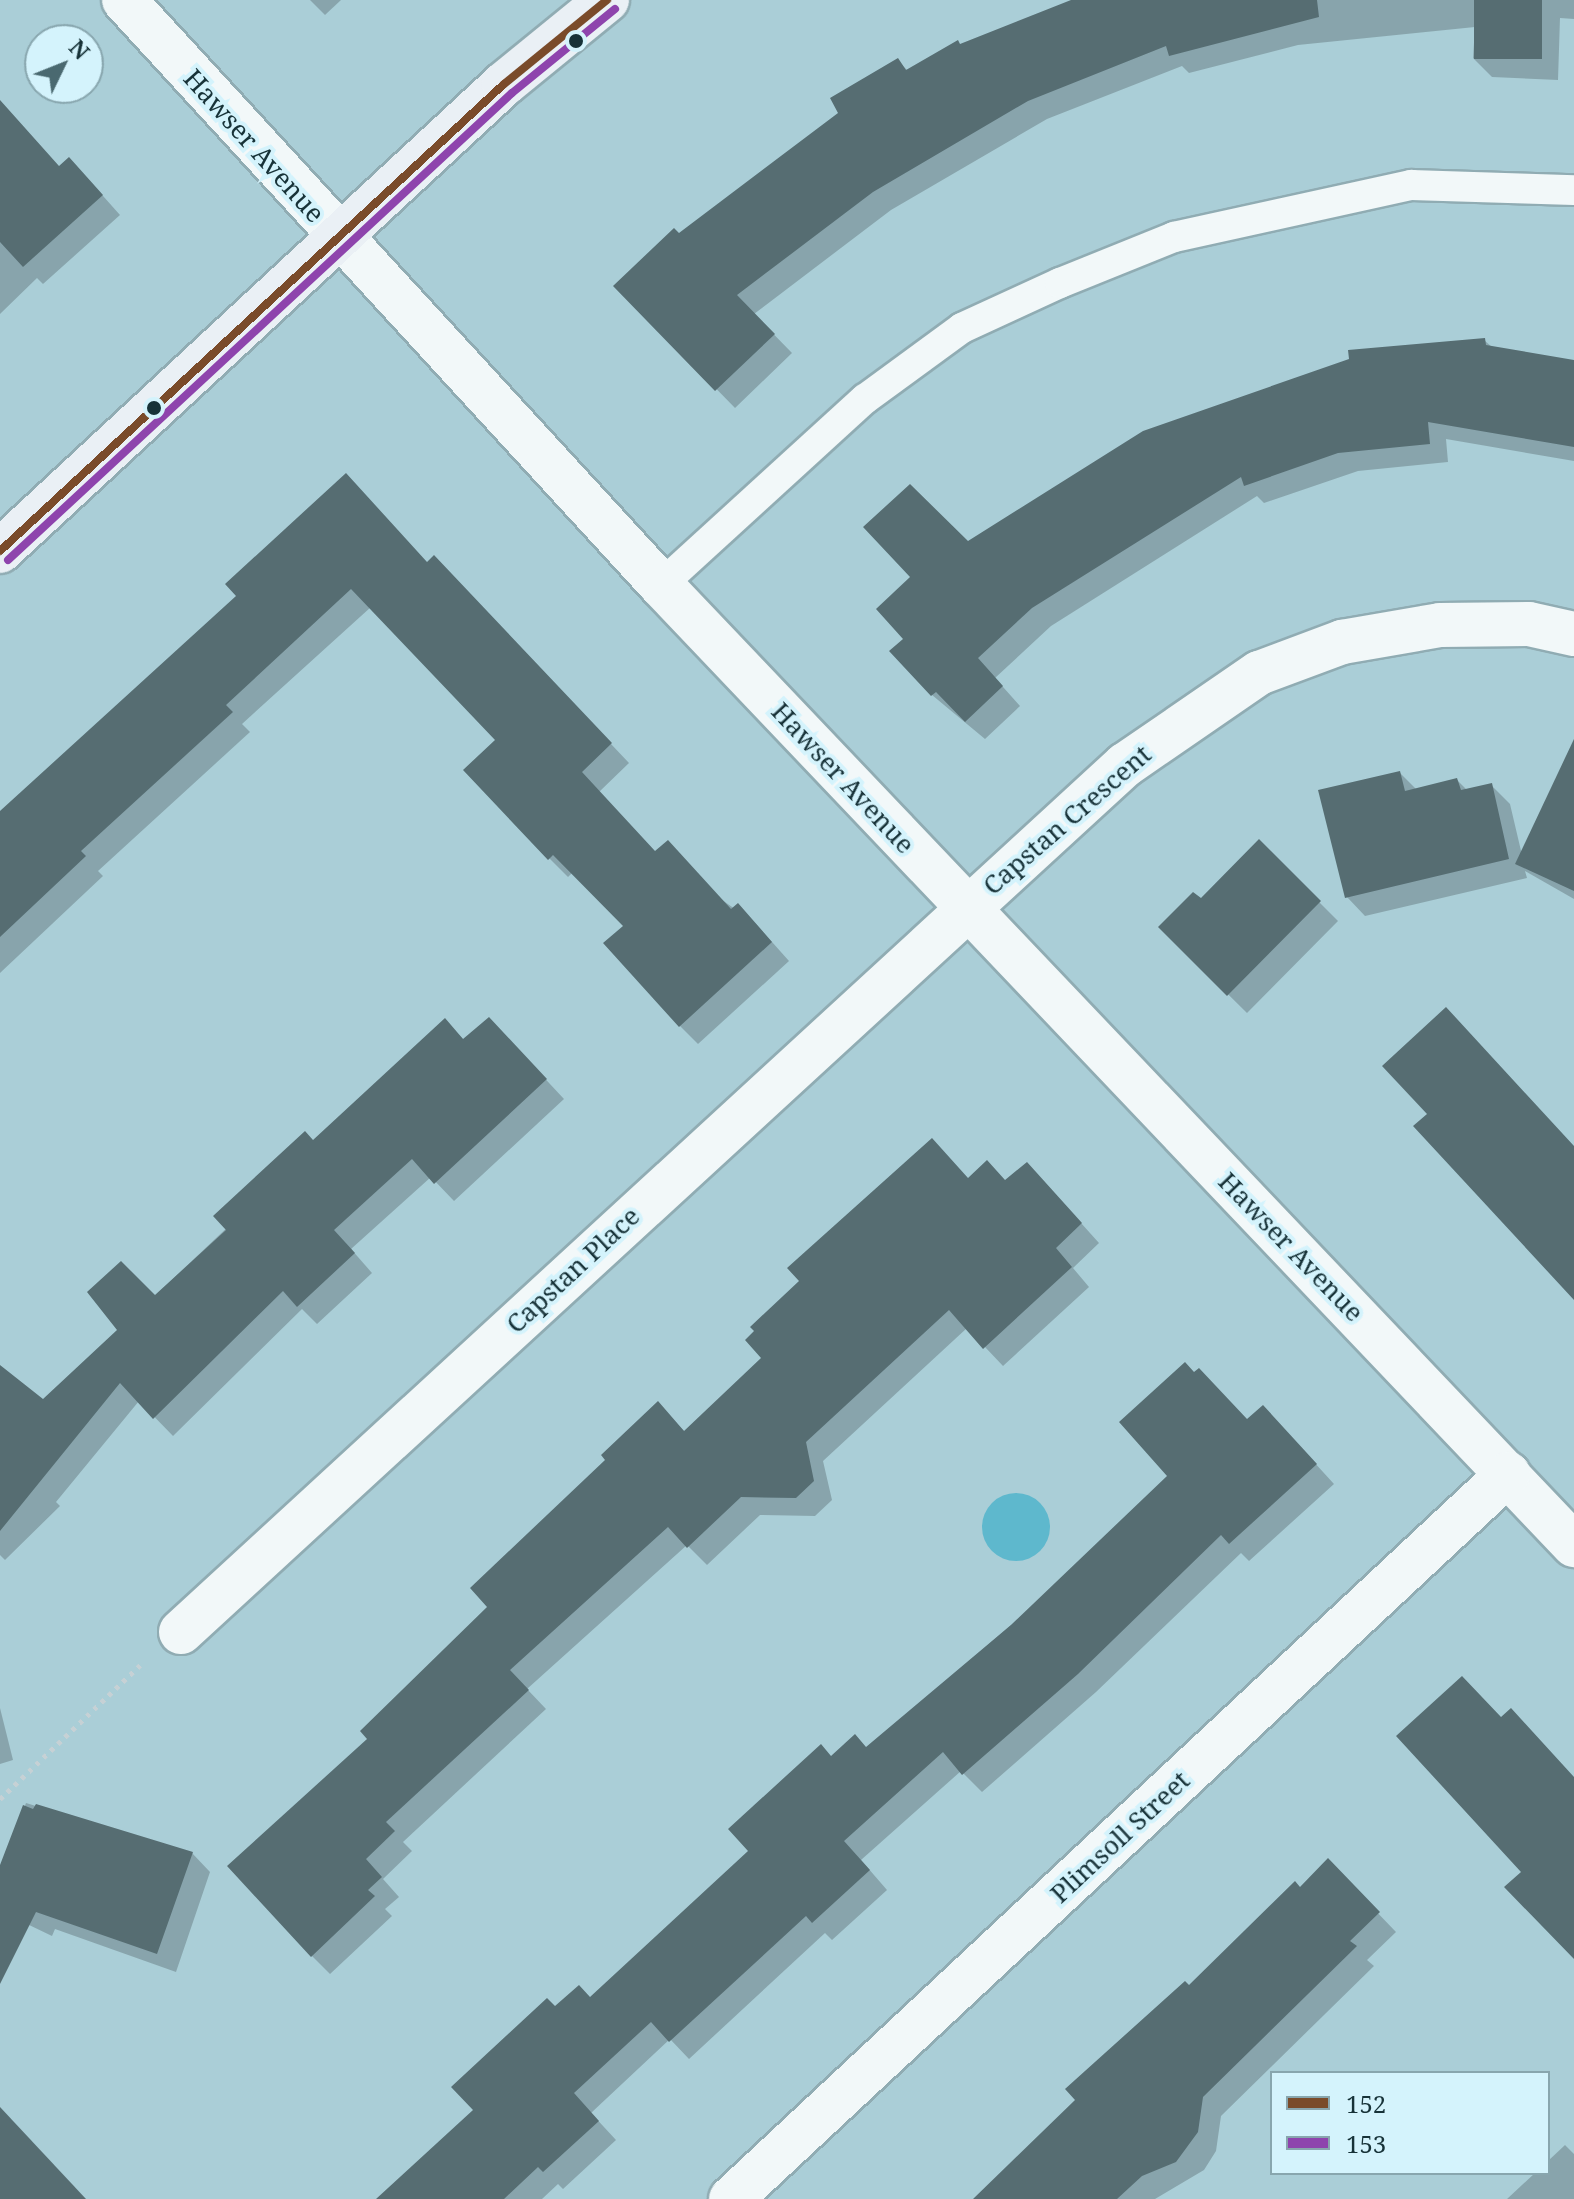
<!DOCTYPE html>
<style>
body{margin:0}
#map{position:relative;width:1574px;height:2199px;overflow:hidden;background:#aaced7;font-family:"Noto Serif",serif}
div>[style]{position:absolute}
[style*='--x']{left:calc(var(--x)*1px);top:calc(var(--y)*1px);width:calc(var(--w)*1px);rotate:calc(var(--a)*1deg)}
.water>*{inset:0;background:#5eb8cd}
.round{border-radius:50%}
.shadow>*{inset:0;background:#0003}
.building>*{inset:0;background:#566d72;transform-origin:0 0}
.path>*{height:5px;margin-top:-2.5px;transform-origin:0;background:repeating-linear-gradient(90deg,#c6d1d5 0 4px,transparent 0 10px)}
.roads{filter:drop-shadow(2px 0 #90acb3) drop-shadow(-2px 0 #90acb3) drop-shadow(0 2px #90acb3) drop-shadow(0 -2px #90acb3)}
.service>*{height:30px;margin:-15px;padding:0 15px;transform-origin:15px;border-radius:15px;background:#f2f8f9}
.minor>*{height:44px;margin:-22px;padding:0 22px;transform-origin:22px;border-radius:22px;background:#f2f8f9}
.secondary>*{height:44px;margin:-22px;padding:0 22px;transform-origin:22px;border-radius:22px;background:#eaf0f5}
.bus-1>*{height:8px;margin:-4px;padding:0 4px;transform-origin:4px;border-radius:4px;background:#7a4b2a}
.bus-2>*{height:8px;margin:-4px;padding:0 4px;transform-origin:4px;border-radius:4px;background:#8e44ad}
.dots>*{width:22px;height:22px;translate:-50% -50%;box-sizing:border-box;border:4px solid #d4f3fc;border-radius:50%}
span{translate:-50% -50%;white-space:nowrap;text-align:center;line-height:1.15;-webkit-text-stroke:8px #d4f3fc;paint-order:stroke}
.street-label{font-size:26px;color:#173238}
.legend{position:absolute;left:1270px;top:2071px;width:280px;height:104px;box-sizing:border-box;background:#d4f3fc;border:2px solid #88a6ae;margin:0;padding:10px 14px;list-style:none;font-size:24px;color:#173238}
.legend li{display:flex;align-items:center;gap:16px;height:40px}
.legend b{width:40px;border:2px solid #88a6ae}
.north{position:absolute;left:24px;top:24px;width:80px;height:80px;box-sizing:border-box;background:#d4f3fc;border:2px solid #88a6ae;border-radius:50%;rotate:47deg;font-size:22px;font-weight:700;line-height:32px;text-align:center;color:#173238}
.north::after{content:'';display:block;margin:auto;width:28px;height:36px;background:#4a6970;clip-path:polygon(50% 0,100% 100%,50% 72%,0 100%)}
</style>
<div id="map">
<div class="water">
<div class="round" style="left:982px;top:1493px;width:68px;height:68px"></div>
</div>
<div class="shadow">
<div style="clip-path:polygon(310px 0,341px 0,325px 15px)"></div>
<div style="clip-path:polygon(1076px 0,1574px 0,1574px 19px,1560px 18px,1558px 80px,1492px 77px,1473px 58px,1475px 27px,1298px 45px,1189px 73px,1182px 66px,1047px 119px,891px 210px,754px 314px,792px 353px,735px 408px,616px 286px,841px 114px,898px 61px,908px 71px)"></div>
<div style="clip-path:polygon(0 113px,60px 168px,87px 178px,120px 215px,43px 284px,37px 278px,0 314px)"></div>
<div style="clip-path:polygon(1484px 340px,1493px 348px,1574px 362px,1574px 461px,1446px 439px,1448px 462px,1358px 471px,1264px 503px,1257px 496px,1051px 626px,995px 678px,1020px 706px,985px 739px,932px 695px,905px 639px,967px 544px)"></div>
<div style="clip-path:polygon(428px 563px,452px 576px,629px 763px,599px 792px,656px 853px,756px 924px,789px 961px,698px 1044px,680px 1026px,626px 926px,573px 872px,568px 877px,549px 858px,498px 740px,371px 607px,242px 724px,250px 732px,98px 871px,103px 876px,0 973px,0 814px,238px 596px)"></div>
<div style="clip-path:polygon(1400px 773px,1417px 790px,1457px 780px,1468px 791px,1491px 785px,1510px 804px,1522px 855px,1574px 794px,1574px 899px,1525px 871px,1527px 878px,1365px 916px,1347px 897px)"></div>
<div style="clip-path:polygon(1259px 842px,1338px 921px,1247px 1013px,1160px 927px,1201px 901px)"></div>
<div style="clip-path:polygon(445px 1021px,464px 1040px,507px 1038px,564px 1099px,454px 1201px,431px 1177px,351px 1249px,372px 1273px,317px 1324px,302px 1309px,173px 1436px,139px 1401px,56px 1502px,60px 1506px,5px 1560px,0 1555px,0 1368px,43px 1402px)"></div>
<div style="clip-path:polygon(932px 1141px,968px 1180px,1045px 1183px,1099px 1243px,1073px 1268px,1089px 1287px,1003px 1366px,967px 1328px,823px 1461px,832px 1500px,815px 1516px,760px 1515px,707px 1565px,687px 1545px,527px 1689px,546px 1709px,403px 1842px,412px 1851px,383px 1879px,399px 1897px,385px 1909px,392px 1916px,330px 1974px,312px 1956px,370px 1739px,490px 1607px,658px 1404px,686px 1433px,764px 1358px,801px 1282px,790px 1268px)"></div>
<div style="clip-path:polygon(1248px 1421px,1281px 1426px,1334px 1484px,1249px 1561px,1241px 1553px,1096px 1692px,982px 1792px,961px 1771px,861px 1860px,887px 1890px,832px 1940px,825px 1933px,689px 2059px,670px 2039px,591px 2113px,616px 2140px,563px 2189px,558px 2184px,542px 2199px,379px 2199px,476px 2110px,555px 2009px,591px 2000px,751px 1851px,832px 1757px,867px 1749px)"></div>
<div style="clip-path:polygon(0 1708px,13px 1760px,0 1764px)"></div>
<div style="clip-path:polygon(26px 1803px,192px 1853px,210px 1872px,176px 1972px,55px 1929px,52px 1936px,0 1911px,0 1871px)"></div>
<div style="clip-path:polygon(1346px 1880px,1396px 1932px,1367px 1960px,1374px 1966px,1221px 2116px,1216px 2151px,1204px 2170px,1155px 2199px,976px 2199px,1189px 1988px,1300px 1889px)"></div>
<div style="clip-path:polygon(1565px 2145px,1574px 2154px,1574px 2199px,1507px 2199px,1535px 2173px,1548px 2173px,1548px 2161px)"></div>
</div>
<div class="building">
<div style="clip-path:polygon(1071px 0,1317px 0,1319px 17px,1169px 56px,1166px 46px,1028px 101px,873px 192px,737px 295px,775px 334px,715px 391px,613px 286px,674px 228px,679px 233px,838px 113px,830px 98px,898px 58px,906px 70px,958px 40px,960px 44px)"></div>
<div style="left:1474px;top:0;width:68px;height:59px"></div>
<div style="clip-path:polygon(0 100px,59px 166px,69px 157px,103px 195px,23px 267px,0 242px)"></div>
<div style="clip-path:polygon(1485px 338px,1486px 345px,1574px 360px,1574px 447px,1428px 422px,1430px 444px,1338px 453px,1244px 486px,1241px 477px,1032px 608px,978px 658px,1003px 686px,965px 722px,936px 692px,931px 696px,889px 651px,903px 639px,876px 609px,910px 577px,863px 527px,910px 484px,968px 541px,1143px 431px,1349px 359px,1348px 350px)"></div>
<div style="clip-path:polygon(346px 473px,427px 562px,434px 555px,612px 743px,582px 772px,655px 851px,668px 840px,731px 909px,738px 903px,772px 942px,679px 1027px,603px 943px,623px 926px,553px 855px,548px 860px,463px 770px,495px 740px,351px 589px,226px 705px,233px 712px,81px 851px,86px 856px,0 937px,0 811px,236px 596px,225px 584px)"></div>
<div style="clip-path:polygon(1574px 739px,1574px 891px,1515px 864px)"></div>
<div style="clip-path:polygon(1400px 771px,1405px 791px,1457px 778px,1461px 790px,1492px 783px,1509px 859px,1345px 898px,1318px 790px)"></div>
<div style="clip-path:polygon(1259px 839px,1321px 901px,1227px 996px,1158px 927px,1193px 892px,1201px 898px)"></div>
<div style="clip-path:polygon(1446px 1007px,1574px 1146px,1574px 1300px,1413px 1126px,1427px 1114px,1382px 1066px)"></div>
<div style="clip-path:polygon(489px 1017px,547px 1079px,434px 1184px,412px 1159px,334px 1230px,355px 1253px,297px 1307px,283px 1291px,153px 1419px,120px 1383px,0 1531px,0 1365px,43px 1399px,117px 1330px,87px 1292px,121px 1261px,155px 1295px,226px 1230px,213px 1216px,305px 1131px,313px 1140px,445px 1018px,463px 1039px)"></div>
<div style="clip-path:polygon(932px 1138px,968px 1178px,987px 1160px,1005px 1180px,1027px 1162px,1082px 1223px,1056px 1248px,1072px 1267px,983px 1349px,949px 1310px,806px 1442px,814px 1481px,796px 1498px,741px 1497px,687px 1548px,668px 1527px,510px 1670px,529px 1690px,386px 1822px,395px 1831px,366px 1859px,382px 1877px,368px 1890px,375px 1896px,311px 1957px,227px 1866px,367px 1739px,360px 1731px,487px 1607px,470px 1588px,605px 1460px,601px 1455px,658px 1401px,684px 1431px,761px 1358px,745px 1340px,754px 1331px,750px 1327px,799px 1281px,787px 1268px)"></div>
<div style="clip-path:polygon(1185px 1362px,1194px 1372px,1199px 1368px,1247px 1419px,1263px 1405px,1317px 1464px,1229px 1544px,1221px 1535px,1078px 1674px,962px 1775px,943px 1752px,844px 1841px,870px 1870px,812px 1923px,806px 1916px,669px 2042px,651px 2022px,574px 2093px,599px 2121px,543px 2172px,538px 2167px,504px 2199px,376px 2199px,473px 2110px,451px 2087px,547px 1998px,555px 2006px,579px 1985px,590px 1997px,748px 1851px,728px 1829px,821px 1744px,831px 1756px,855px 1734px,866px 1747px,1011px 1625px,1167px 1476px,1119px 1422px)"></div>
<div style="clip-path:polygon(1462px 1676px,1501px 1717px,1511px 1708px,1574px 1777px,1574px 1959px,1504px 1887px,1521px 1872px,1396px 1736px)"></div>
<div style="clip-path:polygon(36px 1804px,193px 1852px,157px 1954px,36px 1912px,0 1984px,0 1865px,23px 1805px,33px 1809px)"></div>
<div style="clip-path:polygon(1328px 1858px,1380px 1912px,1350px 1941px,1357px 1946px,1203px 2097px,1198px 2132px,1176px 2162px,1142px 2176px,1117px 2199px,973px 2199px,1075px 2100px,1065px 2089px,1185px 1981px,1189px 1985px,1295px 1881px,1300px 1887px)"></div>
<div style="clip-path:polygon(0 2107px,86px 2199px,0 2199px)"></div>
</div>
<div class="path">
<div style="--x:0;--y:1799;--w:194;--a:-43.7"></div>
</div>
<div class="roads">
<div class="service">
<div style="--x:661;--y:585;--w:276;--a:-42.4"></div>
<div style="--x:865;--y:399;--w:120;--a:-36.2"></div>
<div style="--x:962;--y:328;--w:108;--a:-24.7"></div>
<div style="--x:1060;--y:283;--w:123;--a:-22"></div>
<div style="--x:1174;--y:237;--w:243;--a:-12.4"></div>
<div style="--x:1411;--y:185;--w:163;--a:1.8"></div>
</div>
<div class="minor">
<div style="--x:124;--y:0;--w:794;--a:47.45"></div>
<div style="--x:661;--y:585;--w:1325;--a:46.44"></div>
<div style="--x:181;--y:1632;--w:1282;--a:-42.57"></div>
<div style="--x:1125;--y:765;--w:163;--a:-34.5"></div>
<div style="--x:1259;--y:673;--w:89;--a:-20.5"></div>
<div style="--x:1342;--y:642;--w:99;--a:-9.8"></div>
<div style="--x:1440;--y:625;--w:89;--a:-0.6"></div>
<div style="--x:1529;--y:624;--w:46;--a:12.5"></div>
<div style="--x:731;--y:2199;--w:1063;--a:-43.02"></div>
</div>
<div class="secondary">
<div style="--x:0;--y:551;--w:687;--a:-42.82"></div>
<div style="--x:504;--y:84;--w:133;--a:-39.2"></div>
</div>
</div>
<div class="bus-1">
<div style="--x:0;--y:551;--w:687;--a:-42.82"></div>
<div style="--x:504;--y:84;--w:133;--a:-39.2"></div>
</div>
<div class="bus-2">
<div style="--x:8;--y:560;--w:687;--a:-42.82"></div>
<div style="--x:512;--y:93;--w:133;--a:-39.2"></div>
</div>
<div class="dots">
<div style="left:576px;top:41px;background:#173238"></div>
<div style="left:154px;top:408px;background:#173238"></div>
</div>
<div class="street-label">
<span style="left:254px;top:146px;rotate:48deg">Hawser Avenue</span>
<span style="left:843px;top:778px;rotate:47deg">Hawser Avenue</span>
<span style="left:1067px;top:820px;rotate:-41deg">Capstan Crescent</span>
<span style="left:1291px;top:1247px;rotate:46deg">Hawser Avenue</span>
<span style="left:573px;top:1270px;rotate:-43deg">Capstan Place</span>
<span style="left:1120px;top:1837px;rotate:-43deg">Plimsoll Street</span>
</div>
<ul class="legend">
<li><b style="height:10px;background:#7a4b2a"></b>152</li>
<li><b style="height:10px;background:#8e44ad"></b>153</li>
</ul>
<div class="north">N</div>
</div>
